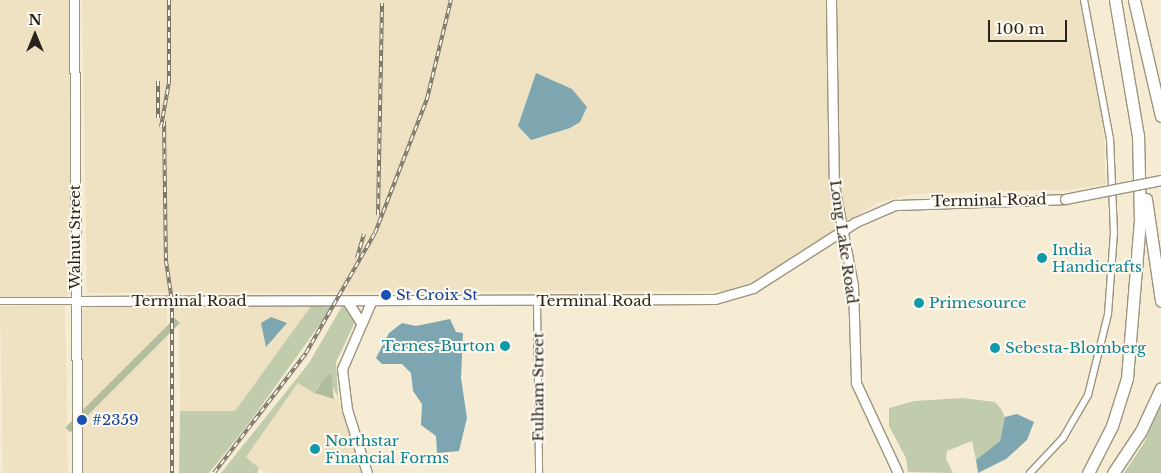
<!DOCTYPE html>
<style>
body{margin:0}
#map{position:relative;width:1161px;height:473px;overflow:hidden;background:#f6ecd4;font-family:"Libre Baskerville",serif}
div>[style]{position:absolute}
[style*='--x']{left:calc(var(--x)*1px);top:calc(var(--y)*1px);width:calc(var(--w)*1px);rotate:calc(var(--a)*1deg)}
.built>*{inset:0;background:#efe2c3;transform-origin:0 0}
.green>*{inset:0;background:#c0ccac}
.forest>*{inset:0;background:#b1bd9d;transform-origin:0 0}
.water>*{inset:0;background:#7ea6b1}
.roads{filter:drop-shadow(1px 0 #9d947e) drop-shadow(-1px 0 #9d947e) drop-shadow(0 1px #9d947e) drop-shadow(0 -1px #9d947e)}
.street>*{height:6px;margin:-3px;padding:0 3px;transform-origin:3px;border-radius:3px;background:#fff}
.secondary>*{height:9px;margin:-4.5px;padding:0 4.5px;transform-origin:4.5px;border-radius:4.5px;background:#fff}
.highway>*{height:11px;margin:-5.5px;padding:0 5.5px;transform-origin:5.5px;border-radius:5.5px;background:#fff}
.rail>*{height:4px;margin-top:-2px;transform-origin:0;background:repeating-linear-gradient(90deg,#fef9f0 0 5.5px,#7c7667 0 11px);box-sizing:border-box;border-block:1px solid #7c7667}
.bridges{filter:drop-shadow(1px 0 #9d947e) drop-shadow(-1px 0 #9d947e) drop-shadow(0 1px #9d947e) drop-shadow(0 -1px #9d947e)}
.secondary-bridge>*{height:9px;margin:-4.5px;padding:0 4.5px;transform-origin:4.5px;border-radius:4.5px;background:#fff}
.dots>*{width:14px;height:14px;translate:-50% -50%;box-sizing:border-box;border:2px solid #fef9f0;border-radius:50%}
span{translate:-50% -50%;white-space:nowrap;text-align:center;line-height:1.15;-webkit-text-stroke:4px #fef9f0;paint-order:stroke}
.street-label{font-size:15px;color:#27241b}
.culture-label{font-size:15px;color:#0d838f}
.left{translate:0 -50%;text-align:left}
.right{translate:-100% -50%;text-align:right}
.transit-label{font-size:15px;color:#164399}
.north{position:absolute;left:10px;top:10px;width:50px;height:50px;-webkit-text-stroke:4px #fef9f0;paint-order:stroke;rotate:0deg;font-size:14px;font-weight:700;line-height:20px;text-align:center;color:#27241b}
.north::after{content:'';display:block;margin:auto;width:18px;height:22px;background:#27241b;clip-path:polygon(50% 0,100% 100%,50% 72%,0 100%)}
.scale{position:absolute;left:988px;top:20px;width:79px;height:22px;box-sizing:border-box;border:2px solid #27241b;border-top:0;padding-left:6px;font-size:15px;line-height:18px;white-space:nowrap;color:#27241b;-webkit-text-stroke:4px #fef9f0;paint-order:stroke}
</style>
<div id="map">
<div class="built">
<div style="clip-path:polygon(0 0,69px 0,71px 293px,65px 297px,0 297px)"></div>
<div style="clip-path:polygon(82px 0,1081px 0,1102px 109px,1106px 184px,1066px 190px,913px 194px,878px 202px,763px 278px,728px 291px,87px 293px)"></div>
<div style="left:65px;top:305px;width:168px;height:65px;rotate:89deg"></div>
<div style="clip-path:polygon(88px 306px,167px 306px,170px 473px,83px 473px,82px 311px)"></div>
<div style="clip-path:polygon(175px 306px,311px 306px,235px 411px,180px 411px,179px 318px,175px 318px)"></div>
<div style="clip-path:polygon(298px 383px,322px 397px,338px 398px,361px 473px,265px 473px,246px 457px)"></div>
</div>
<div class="green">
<div style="clip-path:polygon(311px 306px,333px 306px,249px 423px,209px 473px,179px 473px,180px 411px,235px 411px)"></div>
<div style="clip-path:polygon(342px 306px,348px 306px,356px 320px,336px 362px,338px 398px,331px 383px,319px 385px,314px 393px,298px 383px,246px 457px,259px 468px,257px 473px,221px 473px,309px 363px)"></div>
<div style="clip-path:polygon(963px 398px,995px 402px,1001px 409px,1005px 417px,1000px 441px,976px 460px,972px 441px,947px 451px,946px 459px,953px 473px,908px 472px,906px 458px,889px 426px,889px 408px,914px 401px)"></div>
<div style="clip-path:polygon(1161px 405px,1161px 473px,1124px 473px,1144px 443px)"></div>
</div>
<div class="forest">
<div style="left:175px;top:318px;width:7px;height:155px;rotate:45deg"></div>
<div style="clip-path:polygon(328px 374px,331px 374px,334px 399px,314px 393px)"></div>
</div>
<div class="water">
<div style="clip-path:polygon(536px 73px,572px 89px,587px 107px,580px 122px,570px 128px,531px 140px,518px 126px)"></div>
<div style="clip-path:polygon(271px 317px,287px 323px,266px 347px,261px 323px)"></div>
<div style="clip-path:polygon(450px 319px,456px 332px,463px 333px,461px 378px,467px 418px,459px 451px,437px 453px,436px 436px,421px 425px,422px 404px,413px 391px,411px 373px,402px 364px,382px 364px,376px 358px,389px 333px,402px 323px,416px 326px)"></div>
<div style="clip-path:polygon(1017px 414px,1034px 422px,1027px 440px,1006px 459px,978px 473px,976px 460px,1000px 441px,1005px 417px)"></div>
</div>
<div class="roads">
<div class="street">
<div style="--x:0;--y:301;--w:76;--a:0"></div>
<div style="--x:537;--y:301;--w:172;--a:89.3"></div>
<div style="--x:1030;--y:473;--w:48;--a:-46.7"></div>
<div style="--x:1063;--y:438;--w:50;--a:-59.8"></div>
<div style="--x:1088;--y:395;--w:83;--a:-76.1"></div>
<div style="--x:1108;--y:314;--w:81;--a:-85.8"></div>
<div style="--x:1114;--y:233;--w:94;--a:-92.4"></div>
<div style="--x:1110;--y:139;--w:141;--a:-100.6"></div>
</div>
<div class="secondary">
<div style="--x:74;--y:0;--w:473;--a:89.6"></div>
<div style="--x:831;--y:0;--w:185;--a:89.1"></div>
<div style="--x:834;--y:185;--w:103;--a:79.3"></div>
<div style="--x:853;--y:286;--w:97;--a:88.2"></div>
<div style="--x:856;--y:383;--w:99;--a:65"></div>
<div style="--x:76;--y:301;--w:639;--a:-0.18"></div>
<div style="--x:715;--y:299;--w:40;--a:-16"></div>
<div style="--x:753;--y:288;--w:122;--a:-32.7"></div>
<div style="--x:856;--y:222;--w:43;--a:-23.6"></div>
<div style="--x:895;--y:205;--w:170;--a:-2"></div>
<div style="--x:348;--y:302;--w:25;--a:58"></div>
<div style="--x:367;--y:473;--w:67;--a:-107.4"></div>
<div style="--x:347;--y:409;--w:40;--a:-97.1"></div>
<div style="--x:342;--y:369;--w:73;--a:-66.6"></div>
</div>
<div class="highway">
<div style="--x:1134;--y:0;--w:119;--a:76.9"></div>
<div style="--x:1146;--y:199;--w:103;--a:81.6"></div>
<div style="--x:1088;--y:473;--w:53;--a:-62.9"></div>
<div style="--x:1112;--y:426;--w:50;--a:-72.6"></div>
<div style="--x:1127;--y:378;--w:158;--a:-85.3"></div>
<div style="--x:1140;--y:221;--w:85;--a:-91.3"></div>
<div style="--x:1138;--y:136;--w:138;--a:-99.6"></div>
<div style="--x:1113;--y:473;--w:50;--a:-56.3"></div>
<div style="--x:1141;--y:431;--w:47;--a:-65.1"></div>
</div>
</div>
<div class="rail">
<div style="--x:158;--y:81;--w:37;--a:90"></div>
<div style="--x:164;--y:121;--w:140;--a:89.2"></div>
<div style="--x:166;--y:261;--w:40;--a:81.5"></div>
<div style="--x:172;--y:301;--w:172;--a:90"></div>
<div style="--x:161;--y:127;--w:46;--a:-79.9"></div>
<div style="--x:169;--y:82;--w:82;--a:-90"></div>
<div style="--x:378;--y:215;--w:212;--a:-88.9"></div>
<div style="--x:357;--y:258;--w:25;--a:-74"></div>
<div style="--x:214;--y:473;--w:151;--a:-52.5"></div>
<div style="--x:306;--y:353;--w:138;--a:-60.1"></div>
<div style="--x:375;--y:233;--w:144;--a:-68.8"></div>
<div style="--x:427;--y:99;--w:102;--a:-76.4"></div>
</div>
<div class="bridges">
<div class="secondary-bridge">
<div style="--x:1065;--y:199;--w:98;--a:-11.2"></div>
</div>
</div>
<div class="dots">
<div style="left:1042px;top:258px;background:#0f9aa8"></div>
<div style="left:386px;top:295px;background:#1a4fb4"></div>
<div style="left:919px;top:303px;background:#0f9aa8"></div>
<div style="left:505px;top:346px;background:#0f9aa8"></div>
<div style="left:995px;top:348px;background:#0f9aa8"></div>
<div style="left:82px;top:420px;background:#1a4fb4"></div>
<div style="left:315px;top:449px;background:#0f9aa8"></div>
</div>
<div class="street-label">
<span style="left:989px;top:200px;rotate:-1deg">Terminal Road</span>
<span style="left:75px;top:237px;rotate:-90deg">Walnut Street</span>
<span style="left:844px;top:242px;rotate:82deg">Long Lake Road</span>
<span style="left:189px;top:301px">Terminal Road</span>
<span style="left:594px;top:301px">Terminal Road</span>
<span style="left:538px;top:387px;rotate:-90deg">Fulham Street</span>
</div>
<div class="culture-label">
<span class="left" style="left:1052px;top:258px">India<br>Handicrafts</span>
<span class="left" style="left:929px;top:303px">Primesource</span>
<span class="right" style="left:495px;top:346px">Ternes-Burton</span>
<span class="left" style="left:1005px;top:348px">Sebesta-Blomberg</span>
<span class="left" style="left:325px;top:449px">Northstar<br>Financial Forms</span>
</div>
<div class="transit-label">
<span class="left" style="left:396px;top:295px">St Croix St</span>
<span class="left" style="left:92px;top:420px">#2359</span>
</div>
<div class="north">N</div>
<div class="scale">100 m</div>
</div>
